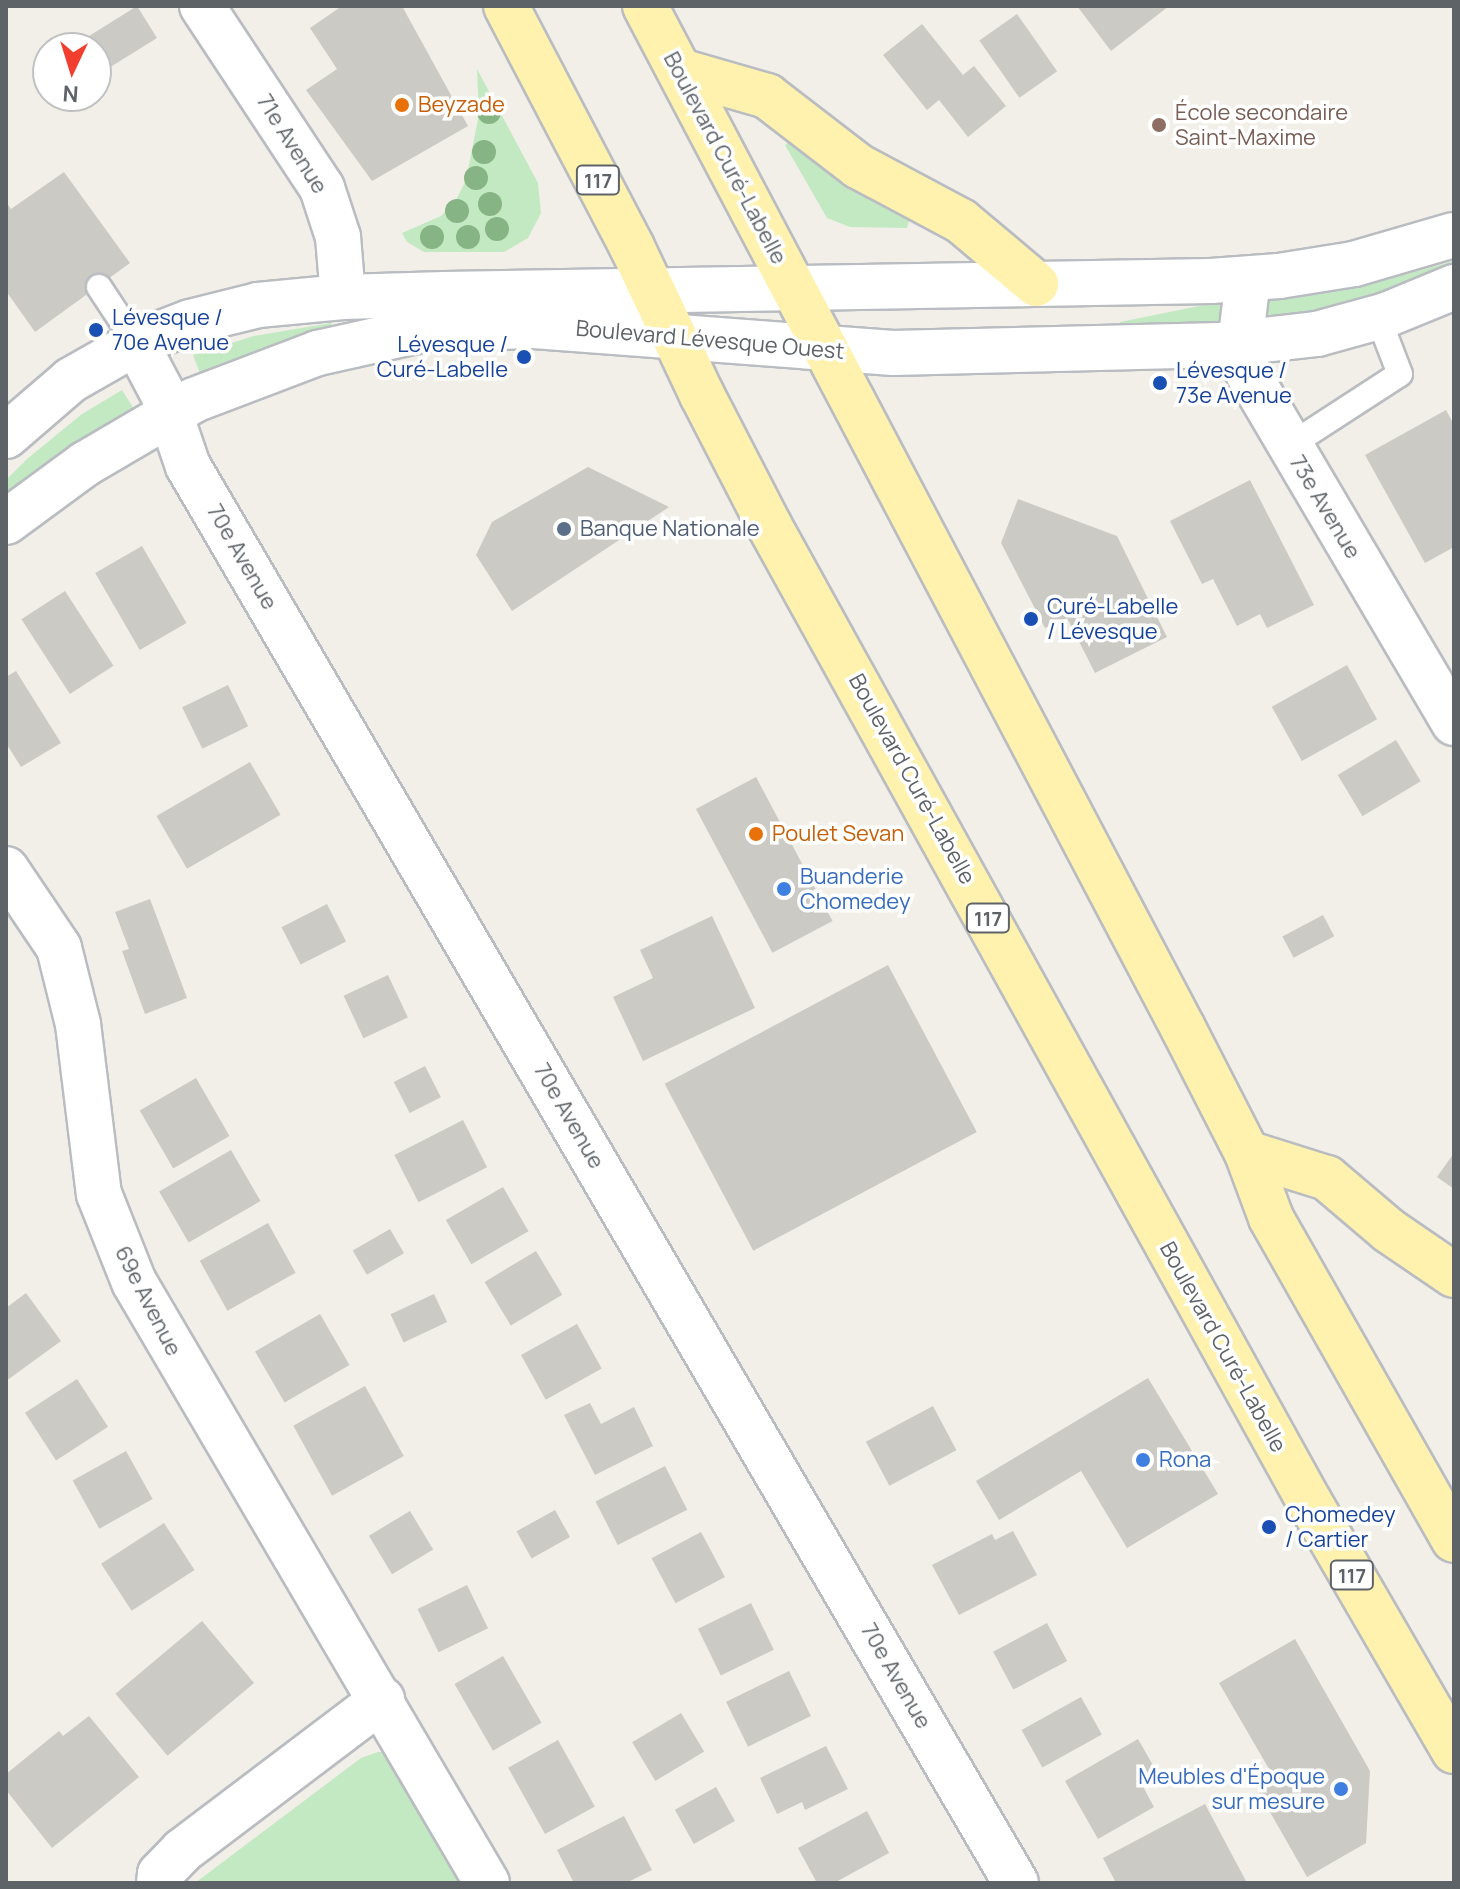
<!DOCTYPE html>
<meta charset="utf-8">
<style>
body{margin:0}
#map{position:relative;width:1460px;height:1889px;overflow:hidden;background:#f1efe7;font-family:Manrope,sans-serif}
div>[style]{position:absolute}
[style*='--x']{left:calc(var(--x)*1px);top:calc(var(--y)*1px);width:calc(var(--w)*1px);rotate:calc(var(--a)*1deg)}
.green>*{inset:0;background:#c3e9c3}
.building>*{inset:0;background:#cccac4;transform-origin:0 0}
.roads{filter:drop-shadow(2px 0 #b9bcc1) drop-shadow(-2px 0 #b9bcc1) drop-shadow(0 2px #b9bcc1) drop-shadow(0 -2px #b9bcc1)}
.service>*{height:24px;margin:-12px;padding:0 12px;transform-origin:12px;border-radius:12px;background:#fff}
.minor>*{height:44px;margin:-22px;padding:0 22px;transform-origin:22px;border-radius:22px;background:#fff}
.tertiary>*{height:44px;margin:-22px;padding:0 22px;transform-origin:22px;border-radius:22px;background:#fff}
.primary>*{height:44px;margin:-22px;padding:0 22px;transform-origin:22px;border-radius:22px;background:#fff2ae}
.trees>*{width:24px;height:24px;margin:-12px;border-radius:50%;background:#87b485}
.dots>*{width:22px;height:22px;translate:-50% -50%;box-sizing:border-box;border:4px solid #fff;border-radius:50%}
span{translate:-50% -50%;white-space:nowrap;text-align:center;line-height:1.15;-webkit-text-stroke:7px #fff;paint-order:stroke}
.shield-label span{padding:2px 6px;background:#fff;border:2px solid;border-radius:6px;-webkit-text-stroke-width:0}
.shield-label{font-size:20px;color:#5e6368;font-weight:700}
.food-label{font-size:22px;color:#c56008}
.left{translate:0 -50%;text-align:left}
.education-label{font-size:22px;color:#785e54}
.street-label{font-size:22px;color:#5e6368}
.transit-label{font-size:22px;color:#164399}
.right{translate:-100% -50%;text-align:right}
.service-label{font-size:22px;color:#4e5e75}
.shop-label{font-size:22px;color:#366cbe}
.frame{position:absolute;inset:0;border:8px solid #5e6368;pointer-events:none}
.north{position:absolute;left:32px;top:32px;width:80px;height:80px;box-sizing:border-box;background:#fff;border:2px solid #bfc1c3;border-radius:50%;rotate:184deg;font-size:22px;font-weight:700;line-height:32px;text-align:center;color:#5e6368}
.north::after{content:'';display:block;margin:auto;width:28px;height:36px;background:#f13e2e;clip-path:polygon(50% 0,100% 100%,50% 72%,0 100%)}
</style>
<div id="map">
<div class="green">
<div style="clip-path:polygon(477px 69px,538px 183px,541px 213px,528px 238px,504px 252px,424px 252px,407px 242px,402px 233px,441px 216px,456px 200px,466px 180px,479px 114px)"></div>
<div style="clip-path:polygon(797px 136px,912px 210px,907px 228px,850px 227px,827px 218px,785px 145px)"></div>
<div style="clip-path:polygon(1454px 261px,1454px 273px,1265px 327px,1260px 317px,1269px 300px,1360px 287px)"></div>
<div style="clip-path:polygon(1224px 301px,1229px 311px,1216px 326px,1121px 332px,1120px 322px)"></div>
<div style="clip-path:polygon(331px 323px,332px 328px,201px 376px,193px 355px,254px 336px)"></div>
<div style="clip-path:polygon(122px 390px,134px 409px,69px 451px,6px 499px,6px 480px,27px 459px,82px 414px)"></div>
<div style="clip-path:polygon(378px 1752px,394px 1752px,462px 1873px,456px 1883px,195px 1883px,361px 1758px)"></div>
</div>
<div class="building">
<div style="clip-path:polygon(137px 6px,157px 38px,96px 76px,96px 48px,70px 48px)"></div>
<div style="clip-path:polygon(342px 6px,402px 6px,468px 126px,372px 181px,306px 90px,337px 69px,310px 28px)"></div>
<div style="clip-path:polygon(1077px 6px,1169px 6px,1111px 51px)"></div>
<div style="left:1017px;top:14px;width:70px;height:46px;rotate:55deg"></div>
<div style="clip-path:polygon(922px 24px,963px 75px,974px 66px,1006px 106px,968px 137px,939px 100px,927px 110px,883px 55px)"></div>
<div style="clip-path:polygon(64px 172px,130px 263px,35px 332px,6px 291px,6px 202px,11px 209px)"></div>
<div style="clip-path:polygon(1446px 410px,1454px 425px,1454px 547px,1425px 563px,1365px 455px)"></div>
<div style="clip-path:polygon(588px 467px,669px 507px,512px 611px,476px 555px,492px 522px)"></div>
<div style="clip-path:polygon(1250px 480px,1314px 605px,1267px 628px,1260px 614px,1237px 626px,1213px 579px,1202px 584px,1170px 521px)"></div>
<div style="clip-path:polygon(1018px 499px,1117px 536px,1167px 637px,1095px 673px,1067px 618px,1045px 628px,1001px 543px)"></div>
<div style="left:142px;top:546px;width:89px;height:54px;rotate:60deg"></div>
<div style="left:65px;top:591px;width:89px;height:52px;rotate:57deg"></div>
<div style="left:1347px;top:665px;width:62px;height:86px;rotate:61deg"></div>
<div style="clip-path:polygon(16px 671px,61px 743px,21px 767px,6px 743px,6px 677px)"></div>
<div style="left:228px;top:685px;width:46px;height:51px;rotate:64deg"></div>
<div style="left:1396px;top:740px;width:48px;height:68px;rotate:59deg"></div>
<div style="left:250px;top:762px;width:61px;height:108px;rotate:60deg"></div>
<div style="left:756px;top:777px;width:163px;height:68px;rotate:62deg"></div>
<div style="clip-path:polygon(150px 899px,187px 998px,145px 1014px,122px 951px,129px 949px,115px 912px)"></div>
<div style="left:327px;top:904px;width:42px;height:51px;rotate:63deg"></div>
<div style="left:1323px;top:915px;width:24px;height:46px;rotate:62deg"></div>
<div style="clip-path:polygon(712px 916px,755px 1008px,643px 1061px,613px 997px,653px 978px,640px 950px)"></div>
<div style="left:888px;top:965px;width:189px;height:253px;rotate:62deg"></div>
<div style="left:388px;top:975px;width:47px;height:49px;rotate:65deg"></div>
<div style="left:425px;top:1066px;width:35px;height:35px;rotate:63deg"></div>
<div style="left:196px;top:1078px;width:67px;height:65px;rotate:60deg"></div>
<div style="left:463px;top:1120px;width:53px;height:77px;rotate:63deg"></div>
<div style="left:231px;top:1150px;width:59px;height:83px;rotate:60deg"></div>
<div style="clip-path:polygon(1454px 1153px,1454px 1189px,1437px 1177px)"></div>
<div style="left:503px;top:1187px;width:51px;height:66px;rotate:60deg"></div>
<div style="left:268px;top:1223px;width:57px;height:78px;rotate:61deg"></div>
<div style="left:390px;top:1229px;width:28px;height:43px;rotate:60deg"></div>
<div style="left:536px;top:1251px;width:51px;height:60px;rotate:59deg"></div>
<div style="clip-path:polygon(26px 1293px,61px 1341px,6px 1381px,6px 1308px)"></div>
<div style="left:434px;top:1294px;width:31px;height:48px;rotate:65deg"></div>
<div style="left:320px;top:1314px;width:59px;height:75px;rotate:60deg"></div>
<div style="left:577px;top:1324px;width:51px;height:64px;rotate:61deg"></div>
<div style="clip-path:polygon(1148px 1378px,1218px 1494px,1127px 1548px,1081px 1471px,999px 1520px,976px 1481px)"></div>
<div style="left:77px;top:1379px;width:57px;height:62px;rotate:57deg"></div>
<div style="left:365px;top:1386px;width:80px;height:82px;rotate:61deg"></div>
<div style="clip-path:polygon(590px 1403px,601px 1424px,634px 1407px,653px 1446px,595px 1475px,564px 1415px)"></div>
<div style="left:933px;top:1406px;width:50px;height:76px;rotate:62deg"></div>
<div style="left:126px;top:1451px;width:55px;height:61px;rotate:61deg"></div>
<div style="left:665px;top:1466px;width:49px;height:78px;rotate:63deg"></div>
<div style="left:555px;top:1510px;width:31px;height:44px;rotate:61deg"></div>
<div style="left:410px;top:1511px;width:45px;height:48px;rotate:59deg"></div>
<div style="left:164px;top:1523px;width:56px;height:75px;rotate:57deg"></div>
<div style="clip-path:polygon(1013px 1531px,1037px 1575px,959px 1615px,932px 1565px,992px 1534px,995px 1540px)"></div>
<div style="left:701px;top:1532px;width:51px;height:56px;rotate:62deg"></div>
<div style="left:467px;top:1585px;width:48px;height:55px;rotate:64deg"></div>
<div style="left:751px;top:1603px;width:52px;height:59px;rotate:64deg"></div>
<div style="left:202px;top:1621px;width:81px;height:113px;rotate:50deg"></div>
<div style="left:1047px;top:1623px;width:43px;height:61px;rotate:62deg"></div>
<div style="clip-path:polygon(1295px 1639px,1370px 1771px,1366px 1843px,1307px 1877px,1258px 1791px,1276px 1781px,1219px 1683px)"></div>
<div style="left:503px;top:1656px;width:77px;height:56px;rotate:60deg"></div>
<div style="left:789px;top:1671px;width:50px;height:70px;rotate:64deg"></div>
<div style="left:1081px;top:1697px;width:43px;height:68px;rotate:61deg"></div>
<div style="left:681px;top:1713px;width:45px;height:57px;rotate:59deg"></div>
<div style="clip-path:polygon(89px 1716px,139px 1777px,52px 1848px,6px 1790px,6px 1774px,59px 1731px,63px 1736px)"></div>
<div style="clip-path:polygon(1138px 1739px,1158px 1774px,1141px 1783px,1154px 1807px,1098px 1839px,1065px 1781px)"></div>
<div style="left:558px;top:1740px;width:76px;height:57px;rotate:61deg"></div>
<div style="clip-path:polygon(826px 1746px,848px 1789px,805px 1810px,802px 1802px,777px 1814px,760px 1778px)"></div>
<div style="left:716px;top:1787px;width:39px;height:47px;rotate:61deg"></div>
<div style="clip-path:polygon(1205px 1804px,1247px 1883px,1116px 1883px,1103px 1858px)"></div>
<div style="clip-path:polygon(867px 1811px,889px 1853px,834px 1883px,817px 1883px,798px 1848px)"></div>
<div style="clip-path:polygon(624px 1816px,652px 1870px,626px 1883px,574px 1883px,557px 1850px)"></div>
</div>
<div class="roads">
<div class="service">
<div style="--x:99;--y:287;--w:67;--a:56.5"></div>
<div style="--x:1289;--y:446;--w:132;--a:-33"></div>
<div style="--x:1400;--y:374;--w:61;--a:-111.1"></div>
</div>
<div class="minor">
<div style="--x:202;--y:6;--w:218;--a:56.6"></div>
<div style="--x:322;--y:188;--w:52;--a:71.9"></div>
<div style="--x:338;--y:237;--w:60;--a:85.2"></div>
<div style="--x:1248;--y:279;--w:65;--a:97"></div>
<div style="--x:1240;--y:344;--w:32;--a:74"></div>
<div style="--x:1249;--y:375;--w:404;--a:59.5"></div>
<div style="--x:136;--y:343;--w:60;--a:62.2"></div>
<div style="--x:164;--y:396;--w:74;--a:71.1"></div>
<div style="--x:188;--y:466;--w:1641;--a:59.7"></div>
<div style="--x:6;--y:869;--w:95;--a:56.1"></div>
<div style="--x:59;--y:948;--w:78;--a:76"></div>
<div style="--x:78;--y:1024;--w:171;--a:83"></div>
<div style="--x:99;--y:1194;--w:95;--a:68.3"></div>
<div style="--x:134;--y:1282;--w:697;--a:59.57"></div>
<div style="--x:159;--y:1883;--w:9;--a:-84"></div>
<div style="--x:160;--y:1874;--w:32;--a:-46"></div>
<div style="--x:182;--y:1851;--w:251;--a:-37.1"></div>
</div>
<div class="tertiary">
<div style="--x:6;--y:436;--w:86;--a:-40.7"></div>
<div style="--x:71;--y:380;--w:75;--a:-29.6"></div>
<div style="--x:136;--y:343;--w:58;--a:-21.3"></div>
<div style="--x:190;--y:322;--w:70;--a:-14"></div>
<div style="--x:258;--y:305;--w:85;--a:-5.4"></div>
<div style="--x:343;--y:297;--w:102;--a:-1.7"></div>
<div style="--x:445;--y:294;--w:766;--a:-0.97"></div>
<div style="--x:1211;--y:281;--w:68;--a:-4.2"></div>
<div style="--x:1279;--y:276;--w:76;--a:-9.1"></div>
<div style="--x:1354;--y:264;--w:104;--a:-16.2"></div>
<div style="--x:6;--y:522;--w:98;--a:-36.3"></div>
<div style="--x:85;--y:464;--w:126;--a:-30.4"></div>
<div style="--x:194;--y:400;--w:133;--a:-20.8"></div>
<div style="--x:318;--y:353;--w:110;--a:-12.6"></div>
<div style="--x:425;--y:329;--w:109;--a:-1.6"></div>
<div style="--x:534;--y:326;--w:360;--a:4.3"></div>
<div style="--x:893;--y:353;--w:327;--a:-1.4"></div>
<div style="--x:1220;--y:345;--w:98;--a:-6.5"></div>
<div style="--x:1317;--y:334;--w:72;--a:-15.4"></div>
<div style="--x:1386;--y:315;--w:74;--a:-22.4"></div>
</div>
<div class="primary">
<div style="--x:506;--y:6;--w:272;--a:62.4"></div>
<div style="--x:632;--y:247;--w:164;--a:64.7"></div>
<div style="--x:702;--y:395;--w:146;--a:62.7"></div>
<div style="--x:769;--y:525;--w:1115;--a:61.05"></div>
<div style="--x:1309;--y:1501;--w:289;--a:59.9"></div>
<div style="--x:645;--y:6;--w:1155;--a:62.24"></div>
<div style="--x:1183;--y:1028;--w:140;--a:62.9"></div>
<div style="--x:1247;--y:1153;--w:69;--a:69.7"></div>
<div style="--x:1271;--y:1218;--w:370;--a:60.4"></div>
<div style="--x:680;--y:71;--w:91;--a:16"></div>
<div style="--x:767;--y:96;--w:115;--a:37.6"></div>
<div style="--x:858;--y:166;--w:117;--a:28.1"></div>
<div style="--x:961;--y:221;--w:98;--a:40"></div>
<div style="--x:1247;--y:1153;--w:84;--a:17.4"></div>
<div style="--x:1327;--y:1178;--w:80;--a:40.4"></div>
<div style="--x:1388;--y:1230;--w:80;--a:34.3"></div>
</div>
</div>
<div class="trees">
<div style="left:489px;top:112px"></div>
<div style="left:484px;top:152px"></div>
<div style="left:476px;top:178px"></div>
<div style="left:490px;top:204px"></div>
<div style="left:457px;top:211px"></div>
<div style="left:497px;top:229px"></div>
<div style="left:432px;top:237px"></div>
<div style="left:468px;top:237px"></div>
</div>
<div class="dots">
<div style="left:402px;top:105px;background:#e8710a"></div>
<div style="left:1159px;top:125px;background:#8d6e63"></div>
<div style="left:96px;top:330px;background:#1a4fb4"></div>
<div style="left:524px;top:357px;background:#1a4fb4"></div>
<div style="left:1160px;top:383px;background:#1a4fb4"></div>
<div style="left:564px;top:529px;background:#5c6f8a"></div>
<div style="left:1031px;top:619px;background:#1a4fb4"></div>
<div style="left:756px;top:834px;background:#e8710a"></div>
<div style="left:784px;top:889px;background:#3f7fe0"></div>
<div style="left:1143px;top:1460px;background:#3f7fe0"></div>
<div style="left:1269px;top:1527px;background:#1a4fb4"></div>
<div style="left:1341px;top:1789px;background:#3f7fe0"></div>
</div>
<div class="shield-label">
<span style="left:598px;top:180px">117</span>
<span style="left:988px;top:918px">117</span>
<span style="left:1352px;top:1575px">117</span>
</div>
<div class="food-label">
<span class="left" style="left:418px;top:105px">Beyzade</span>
<span class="left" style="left:772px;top:834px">Poulet Sevan</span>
</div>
<div class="education-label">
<span class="left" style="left:1175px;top:125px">École secondaire<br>Saint-Maxime</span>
</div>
<div class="street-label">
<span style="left:292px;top:144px;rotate:58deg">71e Avenue</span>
<span style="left:725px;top:158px;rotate:62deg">Boulevard Curé-Labelle</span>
<span style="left:710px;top:340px;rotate:5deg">Boulevard Lévesque Ouest</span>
<span style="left:1325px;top:507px;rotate:59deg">73e Avenue</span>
<span style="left:242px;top:557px;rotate:60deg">70e Avenue</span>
<span style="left:912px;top:779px;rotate:61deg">Boulevard Curé-Labelle</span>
<span style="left:569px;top:1116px;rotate:60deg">70e Avenue</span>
<span style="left:148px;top:1301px;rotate:63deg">69e Avenue</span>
<span style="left:1223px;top:1347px;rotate:61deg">Boulevard Curé-Labelle</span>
<span style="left:896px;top:1676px;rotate:60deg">70e Avenue</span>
</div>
<div class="transit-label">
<span class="left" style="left:112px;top:330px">Lévesque /<br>70e Avenue</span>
<span class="right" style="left:508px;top:357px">Lévesque /<br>Curé-Labelle</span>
<span class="left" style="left:1176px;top:383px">Lévesque /<br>73e Avenue</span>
<span class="left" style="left:1047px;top:619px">Curé-Labelle<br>/ Lévesque</span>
<span class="left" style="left:1285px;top:1527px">Chomedey<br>/ Cartier</span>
</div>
<div class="service-label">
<span class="left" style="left:580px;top:529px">Banque Nationale</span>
</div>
<div class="shop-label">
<span class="left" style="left:800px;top:889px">Buanderie<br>Chomedey</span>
<span class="left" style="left:1159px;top:1460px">Rona</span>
<span class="right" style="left:1325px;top:1789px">Meubles d'Époque<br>sur mesure</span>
</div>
<div class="frame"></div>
<div class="north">N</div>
</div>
